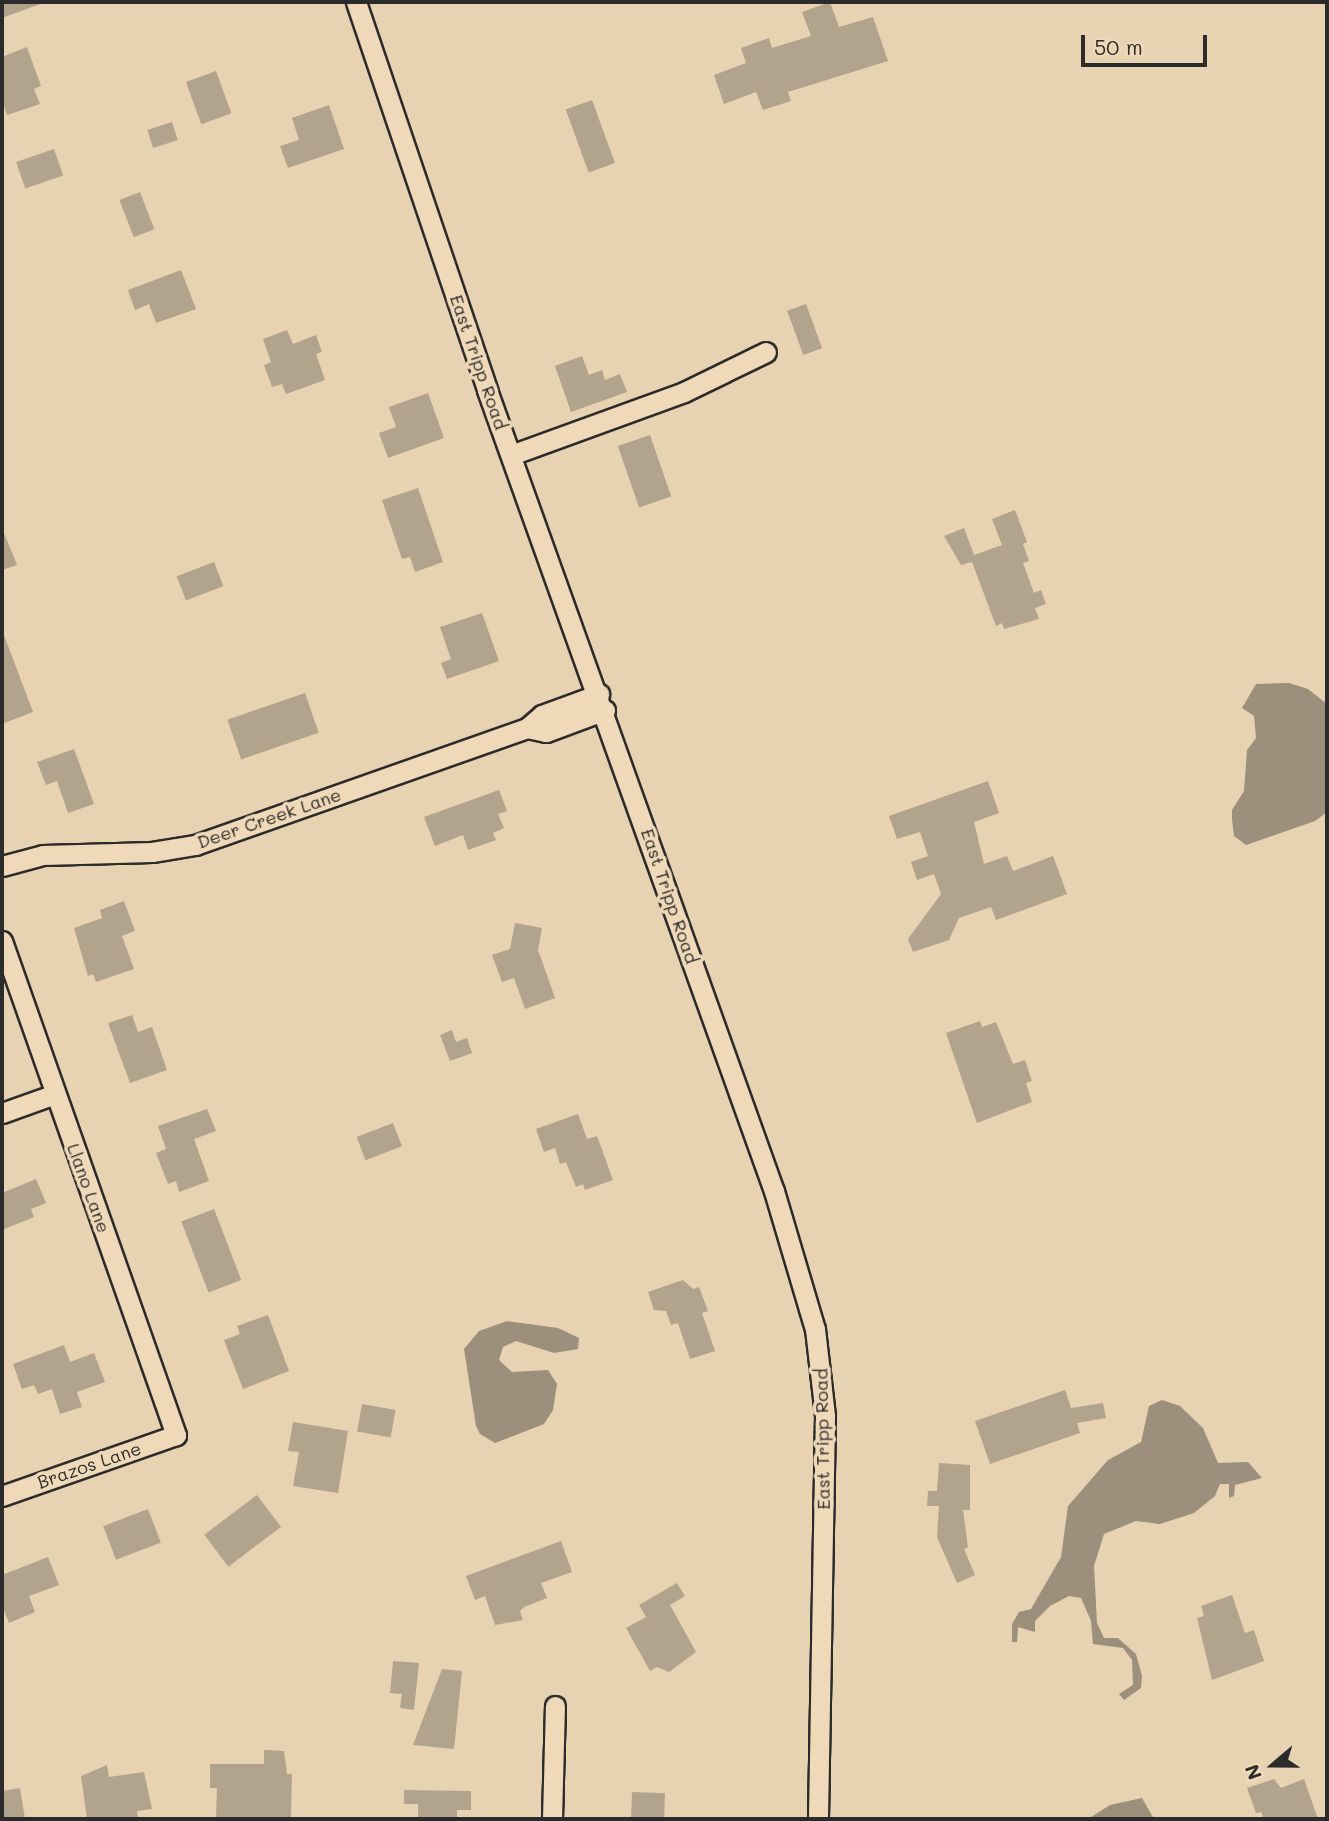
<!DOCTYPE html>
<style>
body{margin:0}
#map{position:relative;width:1329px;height:1821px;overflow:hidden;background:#e7d2b2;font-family:Mali,sans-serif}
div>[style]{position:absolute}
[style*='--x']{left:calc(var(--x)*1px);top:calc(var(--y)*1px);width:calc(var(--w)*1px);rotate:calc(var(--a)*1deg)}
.water>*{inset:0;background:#9c907d}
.building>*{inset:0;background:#b2a38d;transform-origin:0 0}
.roads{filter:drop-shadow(2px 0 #2b2b2b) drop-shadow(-2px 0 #2b2b2b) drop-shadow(0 2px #2b2b2b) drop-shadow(0 -2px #2b2b2b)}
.minor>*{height:19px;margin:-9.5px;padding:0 9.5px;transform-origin:9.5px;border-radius:9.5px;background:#efd9b8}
span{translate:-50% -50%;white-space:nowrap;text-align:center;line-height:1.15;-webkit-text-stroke:7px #efd9b8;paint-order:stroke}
.street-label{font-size:18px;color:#2b2b2b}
.frame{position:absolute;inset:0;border:4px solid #2b2b2b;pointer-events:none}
.north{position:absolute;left:1238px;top:1730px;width:70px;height:70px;-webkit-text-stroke:5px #efd9b8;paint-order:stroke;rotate:250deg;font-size:19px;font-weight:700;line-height:28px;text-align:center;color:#2b2b2b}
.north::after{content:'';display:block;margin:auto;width:24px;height:32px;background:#2b2b2b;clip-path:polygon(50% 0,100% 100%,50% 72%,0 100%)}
.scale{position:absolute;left:1081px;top:35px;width:126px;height:32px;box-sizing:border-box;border:4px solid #2b2b2b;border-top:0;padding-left:9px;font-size:21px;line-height:24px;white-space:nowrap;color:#2b2b2b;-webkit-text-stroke:5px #efd9b8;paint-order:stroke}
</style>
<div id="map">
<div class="water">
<div style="clip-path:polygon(1289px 683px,1308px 689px,1327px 704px,1327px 812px,1315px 821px,1246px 845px,1234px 836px,1232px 819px,1232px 810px,1244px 791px,1247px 750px,1256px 738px,1254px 716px,1242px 708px,1256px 684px)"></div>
<div style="clip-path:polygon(507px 1321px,558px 1328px,579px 1338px,578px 1349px,554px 1353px,516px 1341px,503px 1347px,499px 1360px,512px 1372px,548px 1370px,557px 1384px,553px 1410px,544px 1424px,495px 1443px,480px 1434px,476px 1426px,464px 1349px,479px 1331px)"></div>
<div style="clip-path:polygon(1162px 1400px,1180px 1406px,1203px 1428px,1218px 1463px,1248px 1462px,1262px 1478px,1235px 1485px,1234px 1496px,1229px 1498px,1229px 1484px,1220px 1484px,1215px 1496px,1194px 1513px,1160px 1524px,1136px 1521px,1104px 1534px,1094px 1566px,1097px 1623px,1104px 1638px,1118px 1638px,1136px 1654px,1142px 1676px,1141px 1688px,1124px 1700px,1119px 1694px,1133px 1685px,1132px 1660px,1123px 1648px,1093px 1644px,1091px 1621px,1081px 1598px,1069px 1596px,1050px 1606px,1035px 1621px,1035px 1632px,1018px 1627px,1017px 1642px,1012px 1642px,1012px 1624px,1019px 1612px,1031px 1609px,1061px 1557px,1068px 1506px,1108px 1460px,1141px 1442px,1149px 1406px)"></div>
<div style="clip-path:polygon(1142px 1798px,1154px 1819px,1088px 1819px,1110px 1805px)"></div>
</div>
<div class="building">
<div style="clip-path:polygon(2px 2px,42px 2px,43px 3px,2px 18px)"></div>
<div style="clip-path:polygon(830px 2px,839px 27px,873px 17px,888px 61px,788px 92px,791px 101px,763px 110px,756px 92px,724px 104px,714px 75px,746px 63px,741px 48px,769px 38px,772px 48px,811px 36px,802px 12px)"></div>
<div style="clip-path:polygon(27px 47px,41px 86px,34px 89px,40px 104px,7px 115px,2px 101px,2px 57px)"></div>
<div style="left:216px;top:71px;width:45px;height:32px;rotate:70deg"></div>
<div style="left:592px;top:100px;width:67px;height:28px;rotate:70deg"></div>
<div style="clip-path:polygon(329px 105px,344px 149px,288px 168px,280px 146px,299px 140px,292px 118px)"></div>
<div style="left:172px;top:122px;width:19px;height:26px;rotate:72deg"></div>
<div style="left:54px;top:149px;width:28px;height:40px;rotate:71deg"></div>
<div style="left:140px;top:192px;width:40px;height:22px;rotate:69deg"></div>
<div style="clip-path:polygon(181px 270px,196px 309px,156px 323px,149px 304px,135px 310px,128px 290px)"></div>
<div style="left:806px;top:304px;width:47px;height:20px;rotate:70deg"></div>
<div style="clip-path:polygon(287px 330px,293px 344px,316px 335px,322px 352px,316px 354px,325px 380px,286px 394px,282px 384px,272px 387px,264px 365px,271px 362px,263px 339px)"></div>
<div style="clip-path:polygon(582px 356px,589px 375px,602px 370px,605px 380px,620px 374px,627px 392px,571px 412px,555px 366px)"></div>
<div style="clip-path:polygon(428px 393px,444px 438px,388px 458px,379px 433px,396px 427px,389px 407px)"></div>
<div style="left:650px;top:435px;width:65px;height:34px;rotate:71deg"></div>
<div style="clip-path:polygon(418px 488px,443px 562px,415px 572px,410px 557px,402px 559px,382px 500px)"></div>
<div style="clip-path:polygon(1015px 510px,1027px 542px,1023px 544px,1029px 561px,1023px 563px,1034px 593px,1041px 590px,1046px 604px,1035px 608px,1039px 619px,1004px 629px,1002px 623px,996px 626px,972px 562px,961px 565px,944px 536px,964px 528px,974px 555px,1002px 545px,992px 519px)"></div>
<div style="clip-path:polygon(2px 528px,17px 565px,2px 570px)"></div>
<div style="left:214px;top:562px;width:26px;height:40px;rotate:69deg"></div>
<div style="clip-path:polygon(482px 613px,499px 661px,447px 679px,441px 663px,451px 659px,440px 627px)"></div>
<div style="clip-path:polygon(2px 630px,33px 712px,2px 724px)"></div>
<div style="left:305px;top:693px;width:42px;height:82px;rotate:71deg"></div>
<div style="clip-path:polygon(74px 749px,94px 804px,68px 813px,57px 781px,46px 785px,37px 762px)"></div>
<div style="clip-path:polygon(988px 781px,999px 813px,974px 822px,984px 864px,1007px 856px,1013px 871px,1053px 856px,1067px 894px,996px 920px,991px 907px,959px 918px,949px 940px,913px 952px,908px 939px,941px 894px,934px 874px,917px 880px,911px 862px,928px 856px,920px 832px,897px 839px,889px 816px)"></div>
<div style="clip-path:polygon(499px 790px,507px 811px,498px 814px,504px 828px,493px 833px,496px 840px,468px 850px,463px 835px,435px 846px,424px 817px)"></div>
<div style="clip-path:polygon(124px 901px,135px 931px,122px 936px,134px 969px,96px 982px,93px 974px,88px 976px,74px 928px,102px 918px,100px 910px)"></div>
<div style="clip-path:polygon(515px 923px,542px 928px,538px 950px,555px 998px,525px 1009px,514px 978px,502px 982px,492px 955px,510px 949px)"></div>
<div style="clip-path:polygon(132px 1015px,138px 1032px,152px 1027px,167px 1070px,130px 1083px,108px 1023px)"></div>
<div style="clip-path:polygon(980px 1021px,982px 1027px,996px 1022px,1013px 1064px,1025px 1060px,1032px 1081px,1026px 1083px,1032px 1102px,977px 1123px,946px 1033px)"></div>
<div style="clip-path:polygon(452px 1030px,456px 1042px,467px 1038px,472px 1053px,450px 1061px,440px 1035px)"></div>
<div style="clip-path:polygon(207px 1109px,216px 1131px,194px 1139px,209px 1181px,179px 1192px,176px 1181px,168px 1184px,156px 1153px,166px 1149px,158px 1126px)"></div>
<div style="clip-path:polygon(578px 1114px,587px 1139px,597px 1136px,613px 1180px,585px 1190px,583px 1184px,576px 1187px,566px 1162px,560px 1164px,555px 1148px,544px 1152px,536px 1129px)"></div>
<div style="left:393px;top:1123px;width:25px;height:39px;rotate:69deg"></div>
<div style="clip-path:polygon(36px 1179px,46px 1203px,31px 1209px,34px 1217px,2px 1230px,2px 1193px)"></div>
<div style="left:214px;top:1209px;width:76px;height:35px;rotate:69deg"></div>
<div style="clip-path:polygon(683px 1280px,693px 1289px,699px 1287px,708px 1311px,702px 1313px,715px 1351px,690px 1359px,678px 1323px,671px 1325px,666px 1311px,654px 1310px,648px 1292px)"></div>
<div style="clip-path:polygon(268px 1315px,289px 1371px,243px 1389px,224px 1340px,240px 1334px,237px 1326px)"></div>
<div style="clip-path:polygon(64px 1345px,70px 1362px,94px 1353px,105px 1382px,77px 1392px,82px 1407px,60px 1414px,52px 1389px,38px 1394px,34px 1385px,22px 1389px,13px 1364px)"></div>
<div style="clip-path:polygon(1065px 1390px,1071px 1408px,1103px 1403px,1106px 1418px,1077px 1423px,1080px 1433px,990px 1464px,975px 1421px)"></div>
<div style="left:362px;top:1404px;width:34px;height:28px;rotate:10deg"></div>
<div style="clip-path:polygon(293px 1422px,348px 1431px,338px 1493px,293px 1486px,299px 1452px,288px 1451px)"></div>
<div style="clip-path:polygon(939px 1463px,970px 1465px,970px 1510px,963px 1510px,968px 1547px,964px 1549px,975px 1575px,957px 1583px,937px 1537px,939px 1506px,927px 1506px,928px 1491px,937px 1491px)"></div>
<div style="left:257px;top:1495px;width:40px;height:66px;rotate:53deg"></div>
<div style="left:148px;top:1509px;width:36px;height:48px;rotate:69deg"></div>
<div style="clip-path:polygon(561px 1541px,572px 1572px,541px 1583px,547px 1598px,524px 1607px,520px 1611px,523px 1620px,495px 1625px,485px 1596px,475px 1600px,466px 1576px)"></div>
<div style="clip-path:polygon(48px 1557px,59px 1585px,29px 1596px,35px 1612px,9px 1623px,2px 1605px,2px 1575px)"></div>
<div style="clip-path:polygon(677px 1583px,685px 1596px,670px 1605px,696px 1652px,669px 1672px,657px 1667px,650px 1671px,626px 1628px,646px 1617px,639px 1605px)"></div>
<div style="clip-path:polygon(1232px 1595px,1245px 1633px,1254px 1630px,1264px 1661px,1212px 1680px,1197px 1618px,1204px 1616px,1201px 1606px)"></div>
<div style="clip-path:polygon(393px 1661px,419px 1663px,414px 1710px,400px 1708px,402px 1694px,390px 1693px)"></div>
<div style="clip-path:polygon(442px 1669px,462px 1671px,454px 1749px,413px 1745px)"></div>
<div style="clip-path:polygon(264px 1750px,284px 1751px,287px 1774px,292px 1774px,291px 1817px,216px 1817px,217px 1788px,210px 1788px,210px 1764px,264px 1764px)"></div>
<div style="clip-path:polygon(107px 1765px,109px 1777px,144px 1772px,152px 1809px,137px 1811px,138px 1819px,87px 1819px,81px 1776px)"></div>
<div style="clip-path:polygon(1274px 1779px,1281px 1788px,1304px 1779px,1318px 1819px,1264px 1819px,1261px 1812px,1256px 1813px,1247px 1788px)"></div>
<div style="clip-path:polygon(20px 1788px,25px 1819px,2px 1819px,2px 1791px)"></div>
<div style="clip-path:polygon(404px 1790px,471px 1791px,471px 1810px,457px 1810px,457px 1819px,418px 1819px,418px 1804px,404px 1804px)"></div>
<div style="left:632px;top:1792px;width:33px;height:27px;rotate:2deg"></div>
</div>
<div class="roads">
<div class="minor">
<div style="--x:356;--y:2;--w:410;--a:71.3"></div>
<div style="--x:487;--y:390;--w:851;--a:70.29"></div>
<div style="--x:774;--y:1191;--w:144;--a:73.5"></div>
<div style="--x:815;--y:1329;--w:88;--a:83.4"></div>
<div style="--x:825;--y:1416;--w:403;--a:91"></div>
<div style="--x:511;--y:455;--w:184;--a:-20"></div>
<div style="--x:684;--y:392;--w:91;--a:-26"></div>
<div style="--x:527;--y:728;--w:19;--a:12"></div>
<div style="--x:546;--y:732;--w:63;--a:-20.4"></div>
<div style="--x:2;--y:866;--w:42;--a:-15"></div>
<div style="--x:43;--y:855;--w:109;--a:-1.6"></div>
<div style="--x:152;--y:852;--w:44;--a:-9.2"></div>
<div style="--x:195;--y:845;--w:352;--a:-19.4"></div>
<div style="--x:527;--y:728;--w:20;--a:-41"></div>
<div style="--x:542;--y:715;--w:61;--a:-20.2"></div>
<div style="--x:2;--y:941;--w:524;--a:70.6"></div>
<div style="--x:176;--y:1435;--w:184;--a:160.7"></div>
<div style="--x:2;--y:1113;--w:56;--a:-19.7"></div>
<div style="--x:552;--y:1819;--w:113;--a:-88.5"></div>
</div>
</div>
<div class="street-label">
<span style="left:479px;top:362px;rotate:71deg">East Tripp Road</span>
<span style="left:269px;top:818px;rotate:-19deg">Deer Creek Lane</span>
<span style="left:670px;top:896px;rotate:71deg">East Tripp Road</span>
<span style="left:89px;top:1188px;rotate:70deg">Llano Lane</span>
<span style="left:822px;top:1439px;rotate:-91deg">East Tripp Road</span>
<span style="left:89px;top:1465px;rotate:-19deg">Brazos Lane</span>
</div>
<div class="frame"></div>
<div class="north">N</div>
<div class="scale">50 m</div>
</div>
